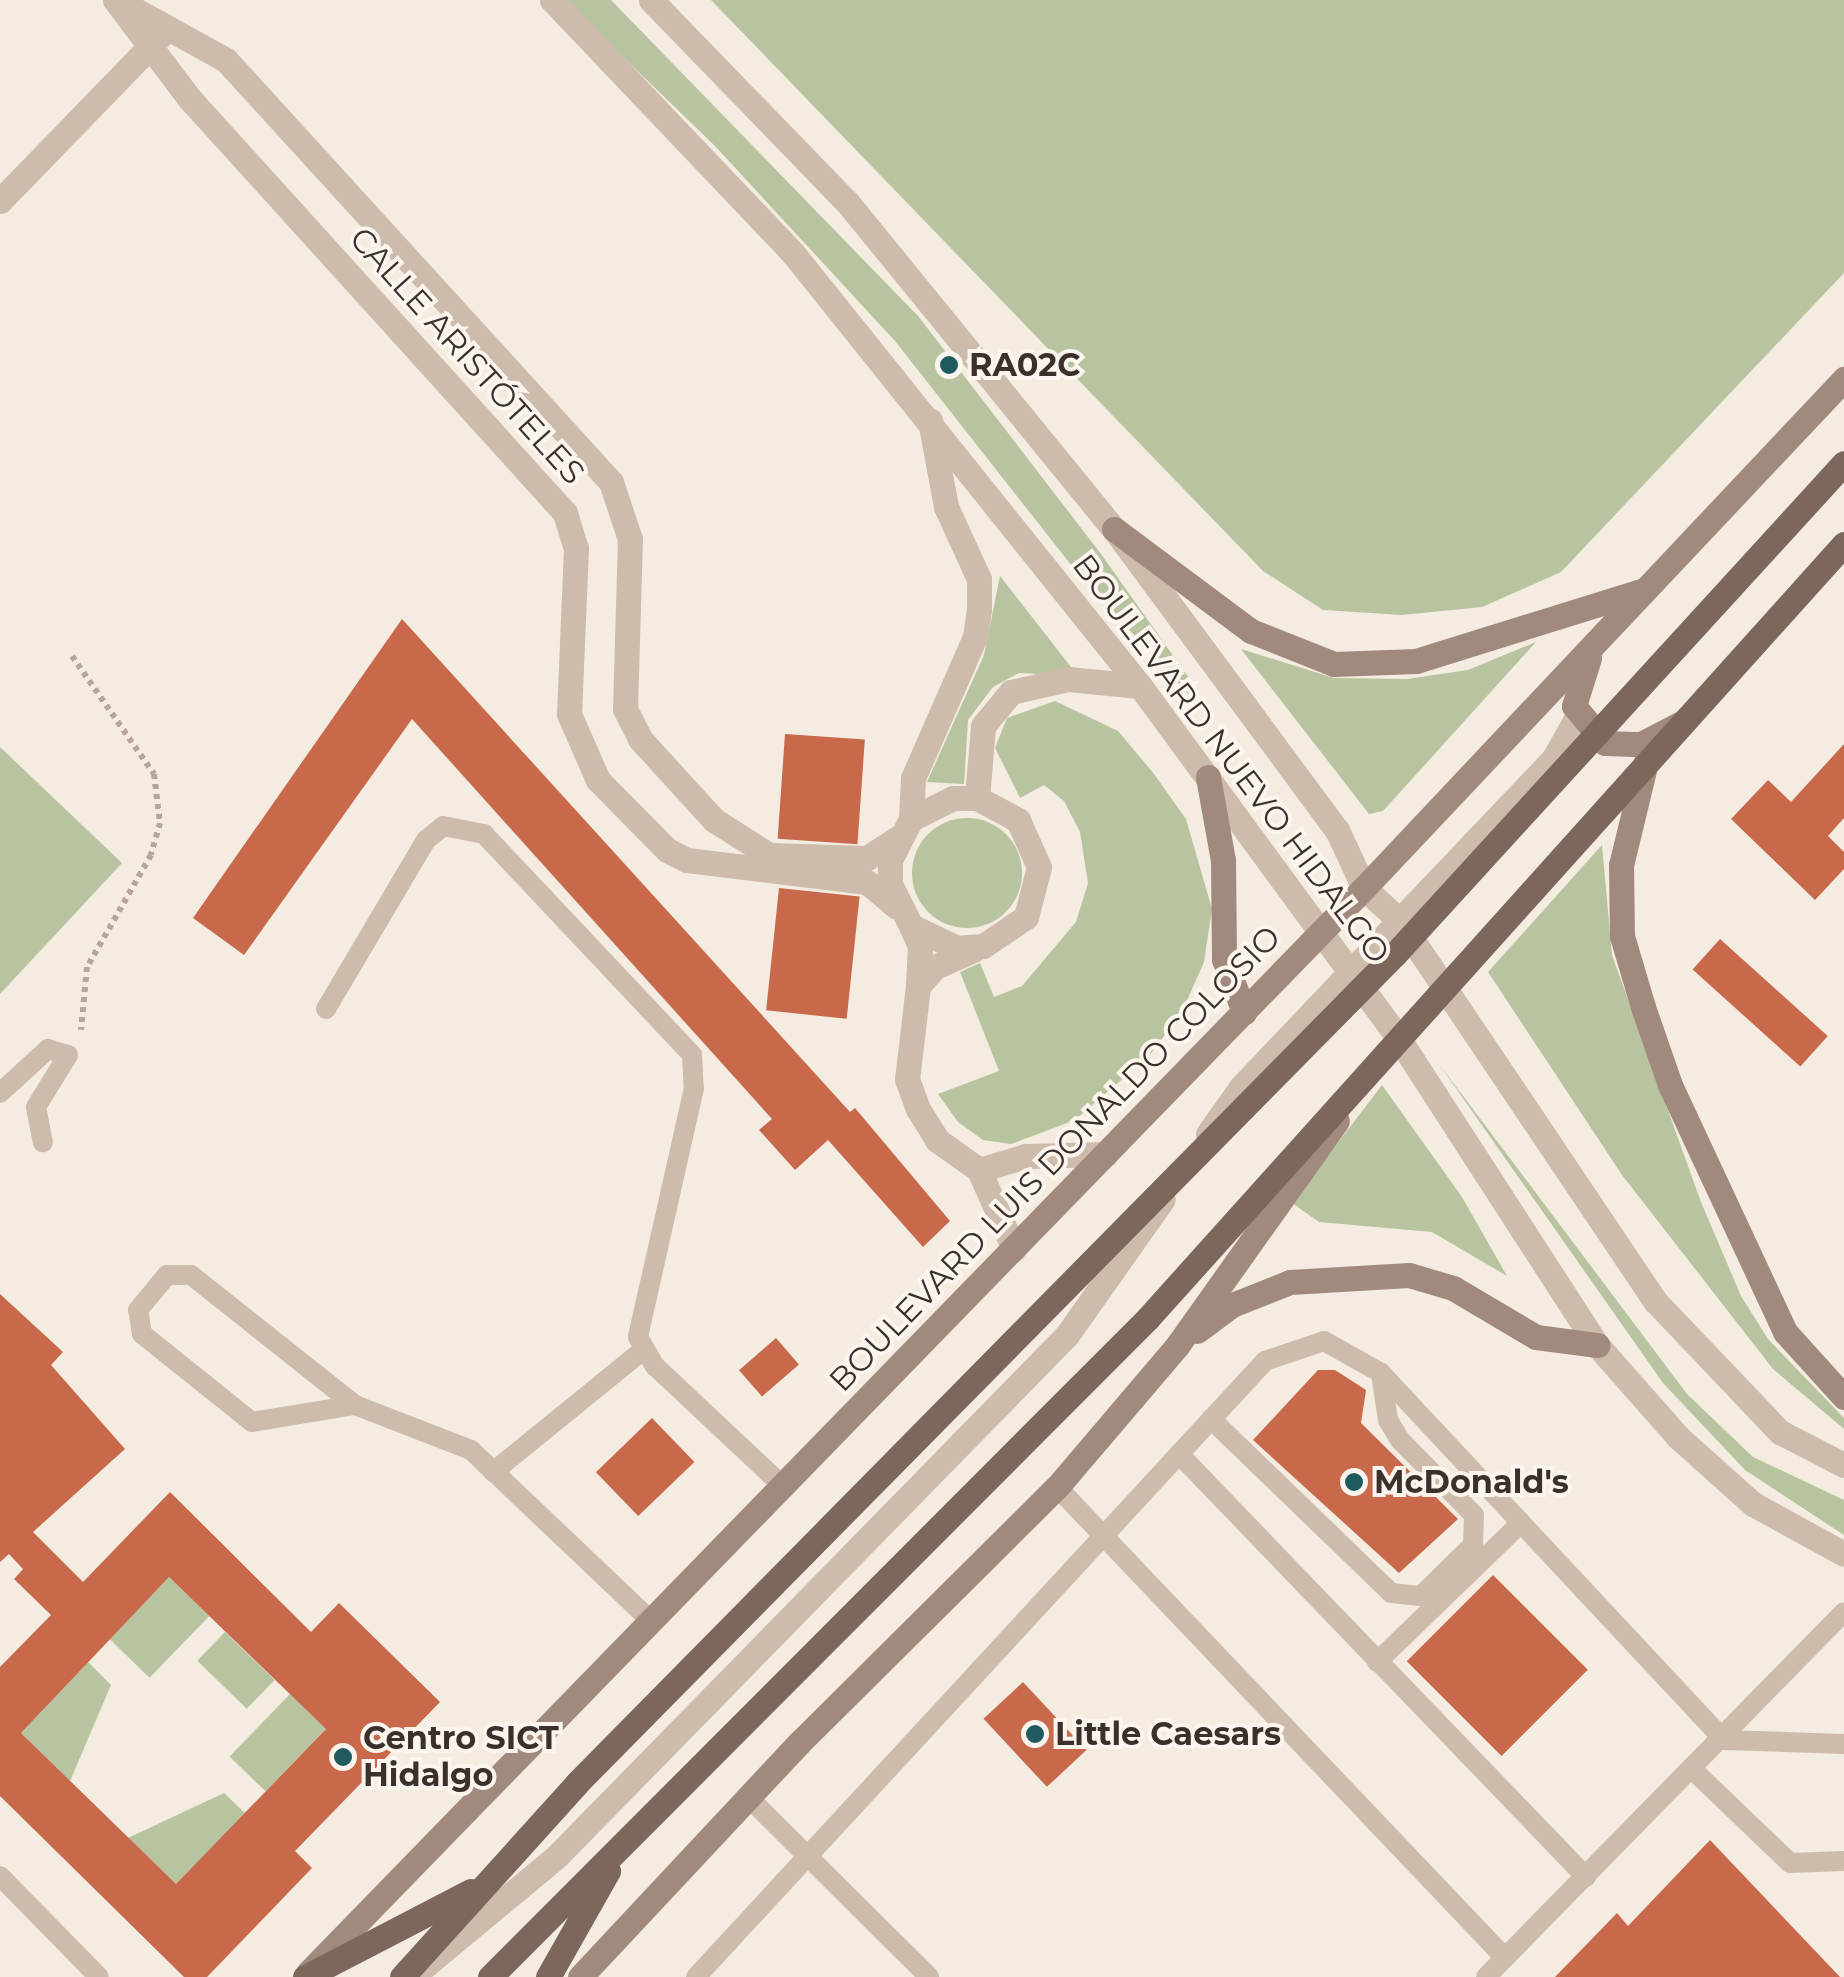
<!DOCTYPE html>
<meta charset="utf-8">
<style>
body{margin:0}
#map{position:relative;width:1844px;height:1977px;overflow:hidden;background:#f4ebe1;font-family:Montserrat,sans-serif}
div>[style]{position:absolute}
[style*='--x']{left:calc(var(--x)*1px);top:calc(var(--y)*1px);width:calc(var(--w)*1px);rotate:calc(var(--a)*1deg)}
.green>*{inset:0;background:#b8c4a0;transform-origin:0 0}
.round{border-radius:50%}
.building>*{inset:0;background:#c8694b;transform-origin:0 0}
.path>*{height:6px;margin-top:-3px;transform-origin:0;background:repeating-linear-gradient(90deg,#b9a596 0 5px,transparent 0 10px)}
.service>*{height:20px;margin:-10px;padding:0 10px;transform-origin:10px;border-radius:10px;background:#cdbbac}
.minor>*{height:25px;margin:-12.5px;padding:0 12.5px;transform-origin:12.5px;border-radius:12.5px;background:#cdbbac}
.tertiary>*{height:25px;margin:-12.5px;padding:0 12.5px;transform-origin:12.5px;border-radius:12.5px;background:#cdbbac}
.secondary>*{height:25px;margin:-12.5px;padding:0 12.5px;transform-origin:12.5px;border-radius:12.5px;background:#a18a7d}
.primary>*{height:25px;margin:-12.5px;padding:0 12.5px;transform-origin:12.5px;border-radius:12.5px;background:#7d675c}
.dots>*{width:28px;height:28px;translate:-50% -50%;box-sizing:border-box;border:5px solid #fbf5ee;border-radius:50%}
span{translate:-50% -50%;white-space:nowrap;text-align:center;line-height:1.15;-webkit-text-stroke:8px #fbf5ee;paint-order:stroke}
.street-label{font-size:32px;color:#3b302b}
.poi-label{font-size:32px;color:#3b302b;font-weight:700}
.left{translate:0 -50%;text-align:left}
</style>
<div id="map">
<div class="green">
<div style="clip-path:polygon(564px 0,611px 0,918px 316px,1101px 554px,1196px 688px,1189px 695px,1079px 575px,895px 341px,715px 146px)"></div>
<div style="clip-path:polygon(711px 0,1844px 0,1844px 273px,1561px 572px,1482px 607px,1402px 615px,1323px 610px,1263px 571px)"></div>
<div style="clip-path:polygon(1000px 576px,1078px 676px,1019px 673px,993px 687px,968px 720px,964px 784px,927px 782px,984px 655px)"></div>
<div style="clip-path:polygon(1536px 642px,1383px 811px,1369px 814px,1241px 649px,1334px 678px,1407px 679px,1468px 670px)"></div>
<div style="clip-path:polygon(1055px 701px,1118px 731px,1154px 774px,1186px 819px,1212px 909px,1204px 962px,1181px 1014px,1148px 1057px,1075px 1120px,1011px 1144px,983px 1140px,958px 1122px,938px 1094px,999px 1071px,960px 972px,980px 963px,994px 997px,1022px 986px,1076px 922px,1088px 883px,1080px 832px,1064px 801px,1044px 785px,1020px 798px,995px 748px,1007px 718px)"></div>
<div style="clip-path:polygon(0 747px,122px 863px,0 994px)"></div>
<div class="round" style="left:912px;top:818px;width:110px;height:110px"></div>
<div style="clip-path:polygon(1602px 845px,1612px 955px,1701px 1202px,1741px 1296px,1768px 1339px,1844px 1418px,1844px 1429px,1773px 1369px,1622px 1175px,1488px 972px)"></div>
<div style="clip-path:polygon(1439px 1064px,1687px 1394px,1753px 1457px,1844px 1500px,1844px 1535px,1745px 1470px,1663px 1383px)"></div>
<div style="clip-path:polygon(1382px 1085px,1462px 1197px,1507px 1276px,1432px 1232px,1319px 1222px,1292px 1203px)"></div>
<div style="left:169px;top:1577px;width:56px;height:86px;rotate:44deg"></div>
<div style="left:225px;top:1632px;width:69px;height:40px;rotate:44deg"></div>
<div style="clip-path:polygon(88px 1662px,111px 1685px,70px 1781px,21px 1733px)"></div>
<div style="left:290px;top:1694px;width:50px;height:87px;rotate:44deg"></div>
<div style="clip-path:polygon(224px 1793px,245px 1813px,176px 1884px,128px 1838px)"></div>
</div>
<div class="building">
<div style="clip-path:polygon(402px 619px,850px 1112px,855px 1108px,950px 1221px,923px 1247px,828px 1140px,795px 1170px,759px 1130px,772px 1119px,412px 719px,244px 955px,193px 918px)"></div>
<div style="left:785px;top:734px;width:80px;height:105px;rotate:4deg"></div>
<div style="clip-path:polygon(1844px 744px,1844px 818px,1828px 836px,1844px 852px,1844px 869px,1815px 900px,1731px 819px,1768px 780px,1791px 802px)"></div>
<div style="left:779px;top:888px;width:81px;height:123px;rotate:6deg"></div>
<div style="left:1720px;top:939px;width:145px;height:41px;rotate:42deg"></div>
<div style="clip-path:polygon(evenodd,0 1294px,63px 1352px,51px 1365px,125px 1449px,33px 1532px,83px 1582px,170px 1492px,311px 1632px,339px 1603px,440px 1702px,295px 1851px,312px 1868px,207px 1977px,184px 1977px,0 1796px,0 1667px,51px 1615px,14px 1579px,23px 1569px,9px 1554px,0 1562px,0 1294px,169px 1577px,326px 1729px,176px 1884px,21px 1733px,169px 1577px)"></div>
<div style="left:776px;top:1338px;width:35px;height:49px;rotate:49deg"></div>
<div style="clip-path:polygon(1318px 1370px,1335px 1370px,1366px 1390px,1361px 1423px,1458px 1519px,1399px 1573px,1253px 1440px)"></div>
<div style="left:652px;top:1418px;width:61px;height:78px;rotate:46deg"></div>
<div style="left:1493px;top:1575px;width:134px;height:122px;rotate:45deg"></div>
<div style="left:1023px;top:1682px;width:93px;height:54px;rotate:47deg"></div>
<div style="clip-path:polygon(1710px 1840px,1840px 1977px,1555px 1977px,1617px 1913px,1628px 1926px)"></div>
</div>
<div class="path">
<div style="--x:72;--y:656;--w:144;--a:55.2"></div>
<div style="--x:154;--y:774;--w:49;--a:83"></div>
<div style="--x:160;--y:823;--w:33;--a:106"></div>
<div style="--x:151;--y:855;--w:129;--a:119.7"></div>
<div style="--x:87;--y:967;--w:63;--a:95.4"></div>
</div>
<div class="service">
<div style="--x:326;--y:1009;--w:196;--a:-59.4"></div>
<div style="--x:426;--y:840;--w:22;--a:-39"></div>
<div style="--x:443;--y:826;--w:42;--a:11"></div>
<div style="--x:484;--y:834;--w:303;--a:46.7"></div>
<div style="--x:692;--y:1055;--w:33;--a:87"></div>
<div style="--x:694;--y:1088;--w:255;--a:102.7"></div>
<div style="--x:638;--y:1337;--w:34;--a:60"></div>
<div style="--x:655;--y:1366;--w:175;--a:43.2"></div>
<div style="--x:0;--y:1093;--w:65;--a:-42.5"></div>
<div style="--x:48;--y:1049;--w:21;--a:17"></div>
<div style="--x:68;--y:1055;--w:61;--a:121.6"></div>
<div style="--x:36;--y:1107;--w:36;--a:79"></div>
<div style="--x:355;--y:1405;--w:104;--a:170.6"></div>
<div style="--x:252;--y:1422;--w:141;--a:-141.3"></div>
<div style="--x:142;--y:1334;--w:24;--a:-99"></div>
<div style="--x:138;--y:1310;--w:45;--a:-50.4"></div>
<div style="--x:167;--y:1275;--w:24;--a:0"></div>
<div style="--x:191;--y:1275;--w:209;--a:38.4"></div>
<div style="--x:355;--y:1405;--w:124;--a:21.2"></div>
<div style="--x:471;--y:1450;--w:248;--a:43.5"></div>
<div style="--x:1211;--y:1419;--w:250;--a:44"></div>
<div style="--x:1391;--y:1593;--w:30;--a:6"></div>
<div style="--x:1421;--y:1596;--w:73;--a:-44.4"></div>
<div style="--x:1473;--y:1545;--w:30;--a:-88"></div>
<div style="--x:1474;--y:1515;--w:105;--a:-134.6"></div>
<div style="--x:1400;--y:1440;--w:23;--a:-121"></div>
<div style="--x:1388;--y:1420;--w:48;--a:-98.5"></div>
<div style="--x:1179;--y:1454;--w:587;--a:46.1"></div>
<div style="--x:493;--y:1472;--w:193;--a:-39.1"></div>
<div style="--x:1057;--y:1487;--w:650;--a:46.43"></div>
<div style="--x:1377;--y:1662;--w:200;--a:-44"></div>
<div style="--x:1693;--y:1770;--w:134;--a:43.8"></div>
<div style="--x:1790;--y:1863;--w:54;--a:-2.1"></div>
<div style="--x:749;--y:1798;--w:254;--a:44.8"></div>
<div style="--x:0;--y:1876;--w:141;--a:45.6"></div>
<div style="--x:696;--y:1977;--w:839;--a:-47.27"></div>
<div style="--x:1265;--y:1361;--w:62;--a:-18.7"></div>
<div style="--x:1324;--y:1341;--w:65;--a:29.3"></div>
<div style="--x:1381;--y:1373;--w:502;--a:46.94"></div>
<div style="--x:1724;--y:1740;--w:120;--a:1.9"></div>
<div style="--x:1486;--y:1977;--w:511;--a:-45.55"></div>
</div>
<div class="minor">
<div style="--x:115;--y:0;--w:123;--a:52.9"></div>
<div style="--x:189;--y:98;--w:560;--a:47.82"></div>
<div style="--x:565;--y:513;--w:37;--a:73"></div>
<div style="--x:576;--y:548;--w:166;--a:92.4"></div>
<div style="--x:569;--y:714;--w:72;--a:66.3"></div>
<div style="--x:598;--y:780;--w:98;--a:45.4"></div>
<div style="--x:667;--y:850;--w:22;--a:27"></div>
<div style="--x:687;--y:860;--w:181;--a:7"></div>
<div style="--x:867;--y:882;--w:39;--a:40"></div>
<div style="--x:121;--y:2;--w:120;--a:28.9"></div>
<div style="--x:226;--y:60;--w:571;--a:47.63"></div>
<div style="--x:611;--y:482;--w:60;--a:71.6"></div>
<div style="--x:630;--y:539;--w:170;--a:91.7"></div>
<div style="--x:625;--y:709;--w:34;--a:63"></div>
<div style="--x:640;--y:739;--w:110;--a:47.6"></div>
<div style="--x:714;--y:820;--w:65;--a:32.5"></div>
<div style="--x:769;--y:855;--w:98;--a:1.8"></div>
<div style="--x:867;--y:858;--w:37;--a:-33"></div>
<div style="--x:0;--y:201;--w:233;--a:-45.9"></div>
<div style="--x:977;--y:798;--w:72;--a:-85.2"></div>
<div style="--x:983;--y:726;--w:44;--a:-50.5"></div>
<div style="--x:1011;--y:692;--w:58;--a:-12.8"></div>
<div style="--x:1068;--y:679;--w:72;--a:5.6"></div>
<div style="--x:911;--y:819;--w:47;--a:-26.6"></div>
<div style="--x:953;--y:798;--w:24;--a:0"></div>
<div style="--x:977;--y:798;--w:47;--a:28.2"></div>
<div style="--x:1018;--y:820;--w:51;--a:65.9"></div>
<div style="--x:1039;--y:867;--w:52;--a:104.6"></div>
<div style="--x:1026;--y:917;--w:52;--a:146"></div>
<div style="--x:983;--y:946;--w:26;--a:176"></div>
<div style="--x:957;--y:948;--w:51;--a:-154.4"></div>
<div style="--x:911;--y:926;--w:47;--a:-116.6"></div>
<div style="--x:890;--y:884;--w:24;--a:-90"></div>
<div style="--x:890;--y:860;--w:46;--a:-62.9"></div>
<div style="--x:911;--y:819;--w:41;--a:-87.2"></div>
<div style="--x:913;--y:778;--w:154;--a:-66.3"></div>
<div style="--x:975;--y:637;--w:28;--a:-82"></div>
<div style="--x:979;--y:609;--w:30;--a:-90"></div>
<div style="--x:979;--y:579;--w:79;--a:-114.6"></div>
<div style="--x:946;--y:507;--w:88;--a:-100.4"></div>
<div style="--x:911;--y:926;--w:22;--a:66"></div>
<div style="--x:920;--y:946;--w:40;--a:92.9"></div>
<div style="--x:918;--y:986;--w:25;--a:-48"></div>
<div style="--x:935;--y:967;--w:42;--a:-24.1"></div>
<div style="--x:918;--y:986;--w:94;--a:96.7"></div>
<div style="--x:907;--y:1079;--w:32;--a:70"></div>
<div style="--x:918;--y:1109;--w:36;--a:58"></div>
<div style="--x:937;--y:1140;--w:52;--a:35.5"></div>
<div style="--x:979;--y:1170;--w:86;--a:66.1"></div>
<div style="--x:979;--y:1170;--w:49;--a:-16.6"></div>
<div style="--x:1026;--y:1156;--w:80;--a:-1.4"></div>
</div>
<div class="tertiary">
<div style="--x:552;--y:0;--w:348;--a:46.4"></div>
<div style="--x:792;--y:252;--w:556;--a:51.28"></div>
<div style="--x:1140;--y:686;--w:434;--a:53.7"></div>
<div style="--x:1397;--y:1036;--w:368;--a:57.1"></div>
<div style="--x:1597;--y:1345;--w:123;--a:48.6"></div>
<div style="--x:1678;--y:1437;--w:101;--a:41.8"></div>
<div style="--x:1753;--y:1504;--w:104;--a:28.8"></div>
<div style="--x:651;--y:0;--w:281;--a:45.9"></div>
<div style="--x:847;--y:202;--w:422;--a:50.8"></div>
<div style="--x:1114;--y:529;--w:375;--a:53.5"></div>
<div style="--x:1337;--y:830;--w:64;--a:65"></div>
<div style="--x:1364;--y:888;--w:47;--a:42.4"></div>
<div style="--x:1399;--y:920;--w:460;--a:56.1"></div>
<div style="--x:1656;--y:1302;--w:180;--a:46.4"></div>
<div style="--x:1780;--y:1432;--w:72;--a:27.3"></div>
<div style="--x:1208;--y:1134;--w:57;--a:-54.9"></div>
<div style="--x:1241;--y:1087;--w:454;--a:-46.4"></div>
<div style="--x:1554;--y:758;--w:49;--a:-60.8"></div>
<div style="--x:415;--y:1974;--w:185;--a:-39.7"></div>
<div style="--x:557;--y:1856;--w:729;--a:-45.61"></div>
<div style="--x:1067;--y:1335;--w:166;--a:-54.8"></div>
</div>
<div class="secondary">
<div style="--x:1114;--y:529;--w:171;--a:36.7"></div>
<div style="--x:1251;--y:631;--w:89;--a:21.7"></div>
<div style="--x:1334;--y:664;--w:82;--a:-2.1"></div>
<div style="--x:1416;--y:661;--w:236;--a:-17.3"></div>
<div style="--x:1589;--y:658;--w:50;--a:107.4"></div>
<div style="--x:1574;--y:706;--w:48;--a:50"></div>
<div style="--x:1605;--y:743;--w:36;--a:2"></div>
<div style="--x:1641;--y:744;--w:47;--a:-27.6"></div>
<div style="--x:1646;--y:762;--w:106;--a:103.6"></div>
<div style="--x:1621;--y:865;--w:71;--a:89.2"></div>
<div style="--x:1622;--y:936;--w:74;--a:73.5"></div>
<div style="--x:1643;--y:1007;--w:83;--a:70.9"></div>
<div style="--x:1670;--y:1085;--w:272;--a:65"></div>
<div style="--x:1785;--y:1332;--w:88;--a:47.8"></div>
<div style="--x:1208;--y:777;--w:84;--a:79.8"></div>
<div style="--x:1223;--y:860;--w:99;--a:89.4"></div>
<div style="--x:1224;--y:959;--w:57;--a:69.3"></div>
<div style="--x:1197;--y:1331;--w:44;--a:-36.6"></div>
<div style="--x:1232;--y:1305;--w:62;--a:-21.6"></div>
<div style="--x:1290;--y:1282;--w:119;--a:-3.4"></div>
<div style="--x:1409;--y:1275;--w:46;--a:16.5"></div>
<div style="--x:1453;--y:1288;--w:96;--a:30.6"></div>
<div style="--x:1536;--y:1337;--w:62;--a:7.5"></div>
<div style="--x:308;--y:1973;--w:1514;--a:-45.78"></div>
<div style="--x:1364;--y:888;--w:700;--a:-46.68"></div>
<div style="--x:580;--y:1977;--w:320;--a:-46.9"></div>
<div style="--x:799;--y:1743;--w:363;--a:-44.8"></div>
<div style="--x:1057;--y:1487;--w:185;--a:-49.6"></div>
<div style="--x:1177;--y:1346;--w:276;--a:-54.6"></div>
</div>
<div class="primary">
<div style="--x:305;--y:1977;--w:187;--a:-27.4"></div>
<div style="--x:402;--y:1977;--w:261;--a:-47.9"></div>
<div style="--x:577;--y:1783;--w:1165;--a:-45.38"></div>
<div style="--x:1395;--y:954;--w:665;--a:-47.56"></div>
<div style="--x:490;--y:1977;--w:931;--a:-45.04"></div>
<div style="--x:1148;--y:1318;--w:1041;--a:-48.04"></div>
<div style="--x:548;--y:1977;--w:122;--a:-60.5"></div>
</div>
<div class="dots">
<div style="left:949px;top:365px;background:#1f5a5e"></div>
<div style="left:1354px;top:1482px;background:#1f5a5e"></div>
<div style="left:1035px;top:1734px;background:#1f5a5e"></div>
<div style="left:343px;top:1757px;background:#1f5a5e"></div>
</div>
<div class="street-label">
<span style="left:467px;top:356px;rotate:48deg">CALLE ARISTÓTELES</span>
<span style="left:1231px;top:759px;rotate:53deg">BOULEVARD NUEVO HIDALGO</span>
<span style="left:1055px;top:1159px;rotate:-46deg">BOULEVARD LUIS DONALDO COLOSIO</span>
</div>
<div class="poi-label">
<span class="left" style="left:969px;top:365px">RA02C</span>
<span class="left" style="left:1374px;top:1482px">McDonald's</span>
<span class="left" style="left:1055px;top:1734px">Little Caesars</span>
<span class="left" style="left:363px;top:1757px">Centro SICT<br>Hidalgo</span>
</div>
</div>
